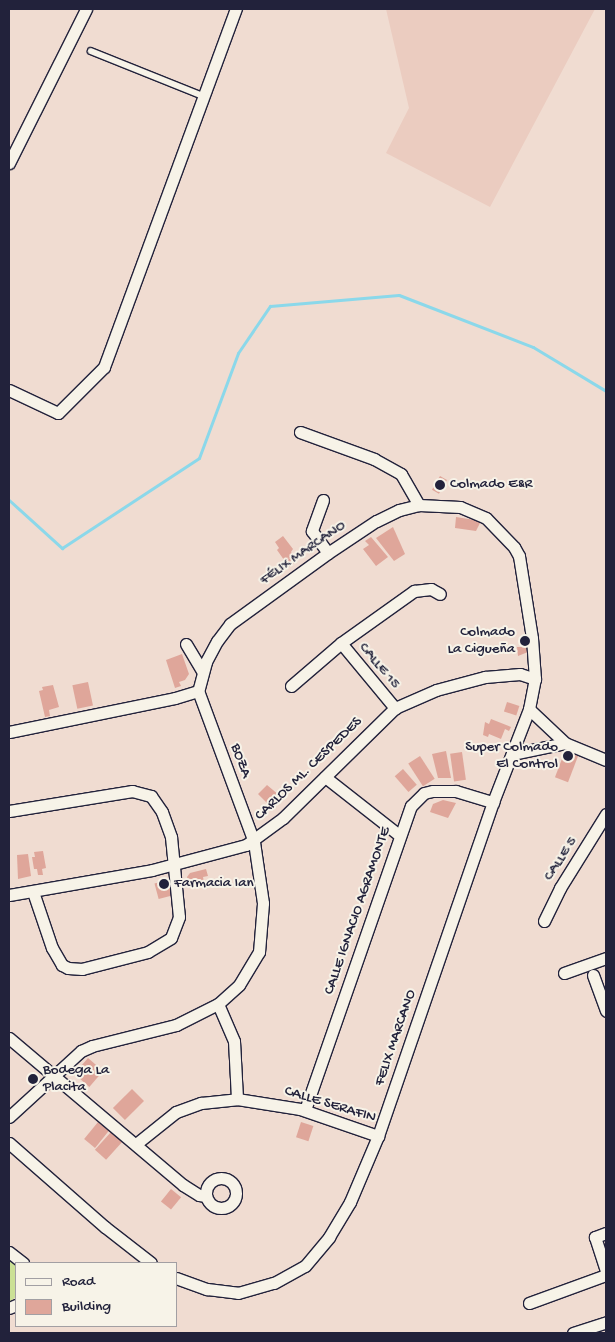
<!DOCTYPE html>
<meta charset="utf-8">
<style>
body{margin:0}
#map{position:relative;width:615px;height:1342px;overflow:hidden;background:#f0dcd1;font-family:"Gochi Hand",sans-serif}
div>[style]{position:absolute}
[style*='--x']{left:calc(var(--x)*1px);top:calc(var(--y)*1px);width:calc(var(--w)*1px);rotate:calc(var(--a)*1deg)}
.built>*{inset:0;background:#ebccc0}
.green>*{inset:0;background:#cbe095}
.stream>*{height:3px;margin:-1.5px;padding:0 1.5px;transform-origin:1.5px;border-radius:1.5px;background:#8bd8ea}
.building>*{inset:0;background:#dfa69a;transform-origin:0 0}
.roads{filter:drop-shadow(1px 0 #22223b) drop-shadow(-1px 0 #22223b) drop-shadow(0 1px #22223b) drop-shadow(0 -1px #22223b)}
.service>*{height:5.5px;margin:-2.75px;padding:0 2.75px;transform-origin:2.75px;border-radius:2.75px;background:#f7f3e8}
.minor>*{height:11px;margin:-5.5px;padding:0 5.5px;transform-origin:5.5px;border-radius:5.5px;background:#f7f3e8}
.minor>.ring{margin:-5.5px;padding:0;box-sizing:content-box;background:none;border:11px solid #f7f3e8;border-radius:50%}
.dots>*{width:14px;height:14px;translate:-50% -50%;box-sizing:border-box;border:2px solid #f7f3e8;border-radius:50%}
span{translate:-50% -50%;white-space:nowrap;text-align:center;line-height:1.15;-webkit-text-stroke:4px #f7f3e8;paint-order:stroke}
.poi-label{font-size:15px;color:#22223b}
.left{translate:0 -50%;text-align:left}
.right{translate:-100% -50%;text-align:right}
.street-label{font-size:15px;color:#22223b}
.frame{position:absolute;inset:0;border:10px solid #22223b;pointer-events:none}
.legend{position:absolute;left:15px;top:1262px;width:162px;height:65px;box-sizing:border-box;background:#f7f3e8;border:1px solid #a29fa3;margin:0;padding:6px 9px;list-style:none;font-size:15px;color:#22223b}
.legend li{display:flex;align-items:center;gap:10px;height:25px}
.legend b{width:25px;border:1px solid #a29fa3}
</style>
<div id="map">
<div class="built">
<div style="clip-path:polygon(386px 9px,595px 9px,490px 207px,386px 153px,409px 108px)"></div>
</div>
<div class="green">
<div style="clip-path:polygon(9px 1261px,16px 1265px,16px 1297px,9px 1302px)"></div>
</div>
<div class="stream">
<div style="--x:9;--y:500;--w:72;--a:42.2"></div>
<div style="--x:62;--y:548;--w:164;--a:-33.3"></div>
<div style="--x:199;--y:458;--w:112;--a:-69.6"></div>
<div style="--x:238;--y:353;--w:57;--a:-55.8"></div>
<div style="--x:270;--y:306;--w:129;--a:-4.9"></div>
<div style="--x:399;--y:295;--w:144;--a:21.2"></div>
<div style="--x:533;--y:347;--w:85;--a:31.1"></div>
</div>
<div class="building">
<div style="left:440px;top:476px;width:8px;height:16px;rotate:30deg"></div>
<div style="clip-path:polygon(456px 517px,481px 521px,476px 531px,455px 528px)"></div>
<div style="clip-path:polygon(393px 527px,405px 554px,394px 561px,376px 538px)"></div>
<div style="clip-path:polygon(283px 536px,293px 549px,291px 552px,297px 561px,289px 567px,277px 550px,279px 548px,275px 542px)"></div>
<div style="clip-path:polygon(371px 537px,388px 557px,376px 566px,363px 549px,369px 545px,365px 541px)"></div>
<div style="clip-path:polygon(528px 634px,528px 652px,518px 656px,517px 647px,521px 647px,520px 636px)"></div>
<div style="clip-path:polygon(182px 654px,189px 674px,185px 680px,179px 682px,181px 686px,175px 688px,166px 660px)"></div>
<div style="left:88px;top:682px;width:24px;height:16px;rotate:78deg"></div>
<div style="clip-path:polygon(53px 685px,59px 707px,49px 710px,50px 716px,45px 717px,39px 691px,43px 690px,42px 687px)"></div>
<div style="left:507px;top:702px;width:13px;height:10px;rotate:18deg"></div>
<div style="clip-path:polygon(491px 719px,511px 727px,509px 731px,505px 729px,501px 739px,489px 734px,488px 737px,483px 735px,485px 722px,489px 724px)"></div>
<div style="clip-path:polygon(446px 751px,451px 778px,438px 778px,432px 754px)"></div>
<div style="left:565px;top:751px;width:14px;height:28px;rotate:21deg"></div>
<div style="left:462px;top:752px;width:28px;height:12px;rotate:82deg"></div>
<div style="left:420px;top:756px;width:27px;height:14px;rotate:57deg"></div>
<div style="left:403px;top:769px;width:21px;height:11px;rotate:49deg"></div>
<div style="clip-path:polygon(267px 785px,279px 795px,274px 800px,277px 802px,272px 808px,258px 794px)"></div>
<div style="clip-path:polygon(443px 800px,456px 803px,448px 818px,430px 812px,433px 804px)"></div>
<div style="clip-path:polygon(43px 851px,46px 868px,42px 869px,43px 875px,38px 875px,37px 869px,34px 869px,32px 857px,35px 857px,34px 852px)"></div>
<div style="clip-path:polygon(28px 854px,31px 876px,18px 879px,17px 855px)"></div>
<div style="clip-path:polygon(206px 869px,208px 876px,203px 877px,204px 882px,189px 885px,187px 877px,190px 873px)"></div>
<div style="left:168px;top:880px;width:16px;height:14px;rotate:75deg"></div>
<div style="left:88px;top:1058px;width:20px;height:21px;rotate:41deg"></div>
<div style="clip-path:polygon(33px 1073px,38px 1079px,34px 1084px,28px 1078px)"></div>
<div style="left:132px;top:1089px;width:17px;height:27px;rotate:45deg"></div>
<div style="left:98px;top:1122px;width:14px;height:22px;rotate:39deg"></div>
<div style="left:301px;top:1122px;width:13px;height:16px;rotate:18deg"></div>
<div style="left:111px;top:1132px;width:15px;height:24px;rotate:42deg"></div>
<div style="left:171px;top:1189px;width:13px;height:16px;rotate:39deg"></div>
</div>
<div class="roads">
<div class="service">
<div style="--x:91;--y:51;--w:121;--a:21.9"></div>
</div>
<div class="minor">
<div style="--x:9;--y:163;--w:172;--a:-63.4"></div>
<div style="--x:9;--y:390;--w:54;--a:25.1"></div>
<div style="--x:58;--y:413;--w:65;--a:-45"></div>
<div style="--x:104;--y:367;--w:382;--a:-69.8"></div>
<div style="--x:300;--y:432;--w:79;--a:20"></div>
<div style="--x:374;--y:459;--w:31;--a:29"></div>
<div style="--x:401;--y:474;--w:36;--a:60"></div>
<div style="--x:323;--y:500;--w:33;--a:110"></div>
<div style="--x:312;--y:531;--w:27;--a:54"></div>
<div style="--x:341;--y:643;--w:85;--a:50.3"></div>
<div style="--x:186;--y:644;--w:31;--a:59"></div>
<div style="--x:291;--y:686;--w:66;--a:-40.7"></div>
<div style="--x:341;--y:643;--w:90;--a:-35.5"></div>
<div style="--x:414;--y:591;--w:17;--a:-7"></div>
<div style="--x:431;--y:589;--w:10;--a:29"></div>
<div style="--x:529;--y:709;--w:50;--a:43.4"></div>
<div style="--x:565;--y:743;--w:44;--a:22.5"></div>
<div style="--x:9;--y:732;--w:169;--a:-11.6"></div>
<div style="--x:175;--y:698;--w:24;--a:-17"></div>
<div style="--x:512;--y:754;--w:54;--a:-11.7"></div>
<div style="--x:325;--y:777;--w:94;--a:38.1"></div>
<div style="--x:9;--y:811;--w:125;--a:-9.2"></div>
<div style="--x:132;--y:791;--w:20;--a:15"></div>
<div style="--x:151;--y:796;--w:19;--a:55"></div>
<div style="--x:162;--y:812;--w:27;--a:70"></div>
<div style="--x:171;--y:837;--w:80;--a:84.3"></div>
<div style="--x:179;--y:917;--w:22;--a:111"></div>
<div style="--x:171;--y:938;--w:27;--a:149"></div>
<div style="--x:148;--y:952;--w:68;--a:165.6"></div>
<div style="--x:82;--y:969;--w:14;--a:-176"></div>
<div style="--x:68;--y:968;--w:7;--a:-153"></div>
<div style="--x:62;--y:965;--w:20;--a:-120"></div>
<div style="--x:52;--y:948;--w:59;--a:-108.7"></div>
<div style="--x:9;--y:895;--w:145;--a:-9.9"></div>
<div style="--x:152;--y:870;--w:97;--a:-14.9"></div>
<div style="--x:246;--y:845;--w:46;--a:-36.1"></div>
<div style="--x:283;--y:818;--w:157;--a:-44.5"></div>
<div style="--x:395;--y:708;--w:45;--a:-23.7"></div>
<div style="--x:436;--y:690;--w:51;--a:-14.9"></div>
<div style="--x:485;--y:677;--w:35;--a:-5"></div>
<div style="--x:520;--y:674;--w:16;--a:18"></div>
<div style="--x:544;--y:921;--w:37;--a:-64"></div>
<div style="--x:560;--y:888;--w:87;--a:-58.1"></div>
<div style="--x:564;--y:973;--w:45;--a:-19.7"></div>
<div style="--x:593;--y:975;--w:38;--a:70"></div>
<div style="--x:218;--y:1004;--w:40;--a:66.6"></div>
<div style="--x:234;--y:1041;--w:58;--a:87"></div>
<div style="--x:9;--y:1038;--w:228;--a:40.2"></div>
<div style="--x:183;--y:1185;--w:19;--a:32"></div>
<div style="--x:199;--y:1195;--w:7;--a:8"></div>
<div style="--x:305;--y:1110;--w:322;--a:-70.8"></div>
<div style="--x:411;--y:806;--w:18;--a:-45"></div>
<div style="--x:424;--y:793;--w:9;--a:-13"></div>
<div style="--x:433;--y:791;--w:23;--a:0"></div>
<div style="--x:456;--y:791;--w:39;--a:17"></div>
<div style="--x:9;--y:1117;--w:98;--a:-42.5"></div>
<div style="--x:81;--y:1051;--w:12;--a:-24"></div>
<div style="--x:92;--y:1046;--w:87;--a:-14"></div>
<div style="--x:176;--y:1025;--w:47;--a:-26.6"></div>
<div style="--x:218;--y:1004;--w:28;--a:-42"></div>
<div style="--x:239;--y:985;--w:39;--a:-59"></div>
<div style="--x:259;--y:952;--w:49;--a:-85.3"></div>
<div style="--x:263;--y:903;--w:62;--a:-98.4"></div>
<div style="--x:254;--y:842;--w:161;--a:-110.3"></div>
<div style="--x:9;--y:1143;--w:128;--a:41.2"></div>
<div style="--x:105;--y:1227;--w:58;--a:38"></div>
<div style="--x:136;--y:1144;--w:51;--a:-38.7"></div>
<div style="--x:176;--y:1112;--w:27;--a:-20"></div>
<div style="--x:201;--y:1103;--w:36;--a:-6"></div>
<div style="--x:237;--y:1099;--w:64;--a:9"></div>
<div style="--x:300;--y:1109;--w:83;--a:19.1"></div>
<div class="ring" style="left:206px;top:1178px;width:19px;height:19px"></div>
<div style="--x:606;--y:1233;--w:12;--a:160"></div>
<div style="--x:595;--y:1237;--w:35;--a:72"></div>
<div style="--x:9;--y:1252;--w:18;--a:38"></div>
<div style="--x:176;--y:1278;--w:33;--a:20"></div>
<div style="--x:207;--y:1289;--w:31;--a:7"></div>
<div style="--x:238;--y:1293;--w:37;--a:-16"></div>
<div style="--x:274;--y:1283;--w:35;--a:-29"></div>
<div style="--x:305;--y:1266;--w:38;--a:-50"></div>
<div style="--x:329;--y:1237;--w:41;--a:-59"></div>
<div style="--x:350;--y:1202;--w:72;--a:-67"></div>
<div style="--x:378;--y:1136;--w:353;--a:-71"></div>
<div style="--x:493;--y:802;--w:100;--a:-68.8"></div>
<div style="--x:529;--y:709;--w:31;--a:-79"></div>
<div style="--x:535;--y:679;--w:41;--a:-94.2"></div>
<div style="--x:532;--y:638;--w:83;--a:-99"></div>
<div style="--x:519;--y:556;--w:10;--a:-119"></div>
<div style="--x:514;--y:547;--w:40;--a:-134"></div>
<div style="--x:486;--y:518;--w:28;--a:-157"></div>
<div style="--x:460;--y:507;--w:41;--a:-177.2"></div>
<div style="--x:419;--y:505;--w:21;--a:166"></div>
<div style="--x:399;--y:510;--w:25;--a:154"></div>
<div style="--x:376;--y:521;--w:58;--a:146.3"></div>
<div style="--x:328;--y:553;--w:121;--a:144.1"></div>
<div style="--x:230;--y:624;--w:21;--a:127"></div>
<div style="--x:217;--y:641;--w:24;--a:118"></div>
<div style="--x:206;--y:662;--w:30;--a:105"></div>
<div style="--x:529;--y:1303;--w:82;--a:-20"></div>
<div style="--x:9;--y:1308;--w:8;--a:-23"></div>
<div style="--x:573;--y:1333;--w:35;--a:-18"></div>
</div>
</div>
<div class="dots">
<div style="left:440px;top:485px;background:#22223b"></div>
<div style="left:525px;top:641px;background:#22223b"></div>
<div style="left:568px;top:756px;background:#22223b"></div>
<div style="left:164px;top:884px;background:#22223b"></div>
<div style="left:33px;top:1079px;background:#22223b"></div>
</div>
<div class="poi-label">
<span class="left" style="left:450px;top:485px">Colmado E&amp;R</span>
<span class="right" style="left:515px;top:641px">Colmado<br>La Cigueña</span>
<span class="right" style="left:558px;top:756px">Super Colmado<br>El Control</span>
<span class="left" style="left:174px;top:884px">Farmacia Ian</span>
<span class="left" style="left:43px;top:1079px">Bodega La<br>Placita</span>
</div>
<div class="street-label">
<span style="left:303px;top:553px;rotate:-35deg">FÉLIX MARCANO</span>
<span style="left:379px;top:666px;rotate:50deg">CALLE 15</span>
<span style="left:240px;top:761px;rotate:70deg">BOZA</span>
<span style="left:309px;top:769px;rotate:-44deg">CARLOS ML. CESPEDES</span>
<span style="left:561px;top:859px;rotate:-57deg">CALLE 5</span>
<span style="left:358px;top:911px;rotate:-71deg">CALLE IGNACIO AGRAMONTE</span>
<span style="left:396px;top:1038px;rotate:-71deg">FELIX MARCANO</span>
<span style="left:330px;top:1105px;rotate:17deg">CALLE SERAFIN</span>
</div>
<div class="frame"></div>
<ul class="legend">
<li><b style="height:6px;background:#f7f3e8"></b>Road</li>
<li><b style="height:14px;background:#dfa69a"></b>Building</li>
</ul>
</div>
